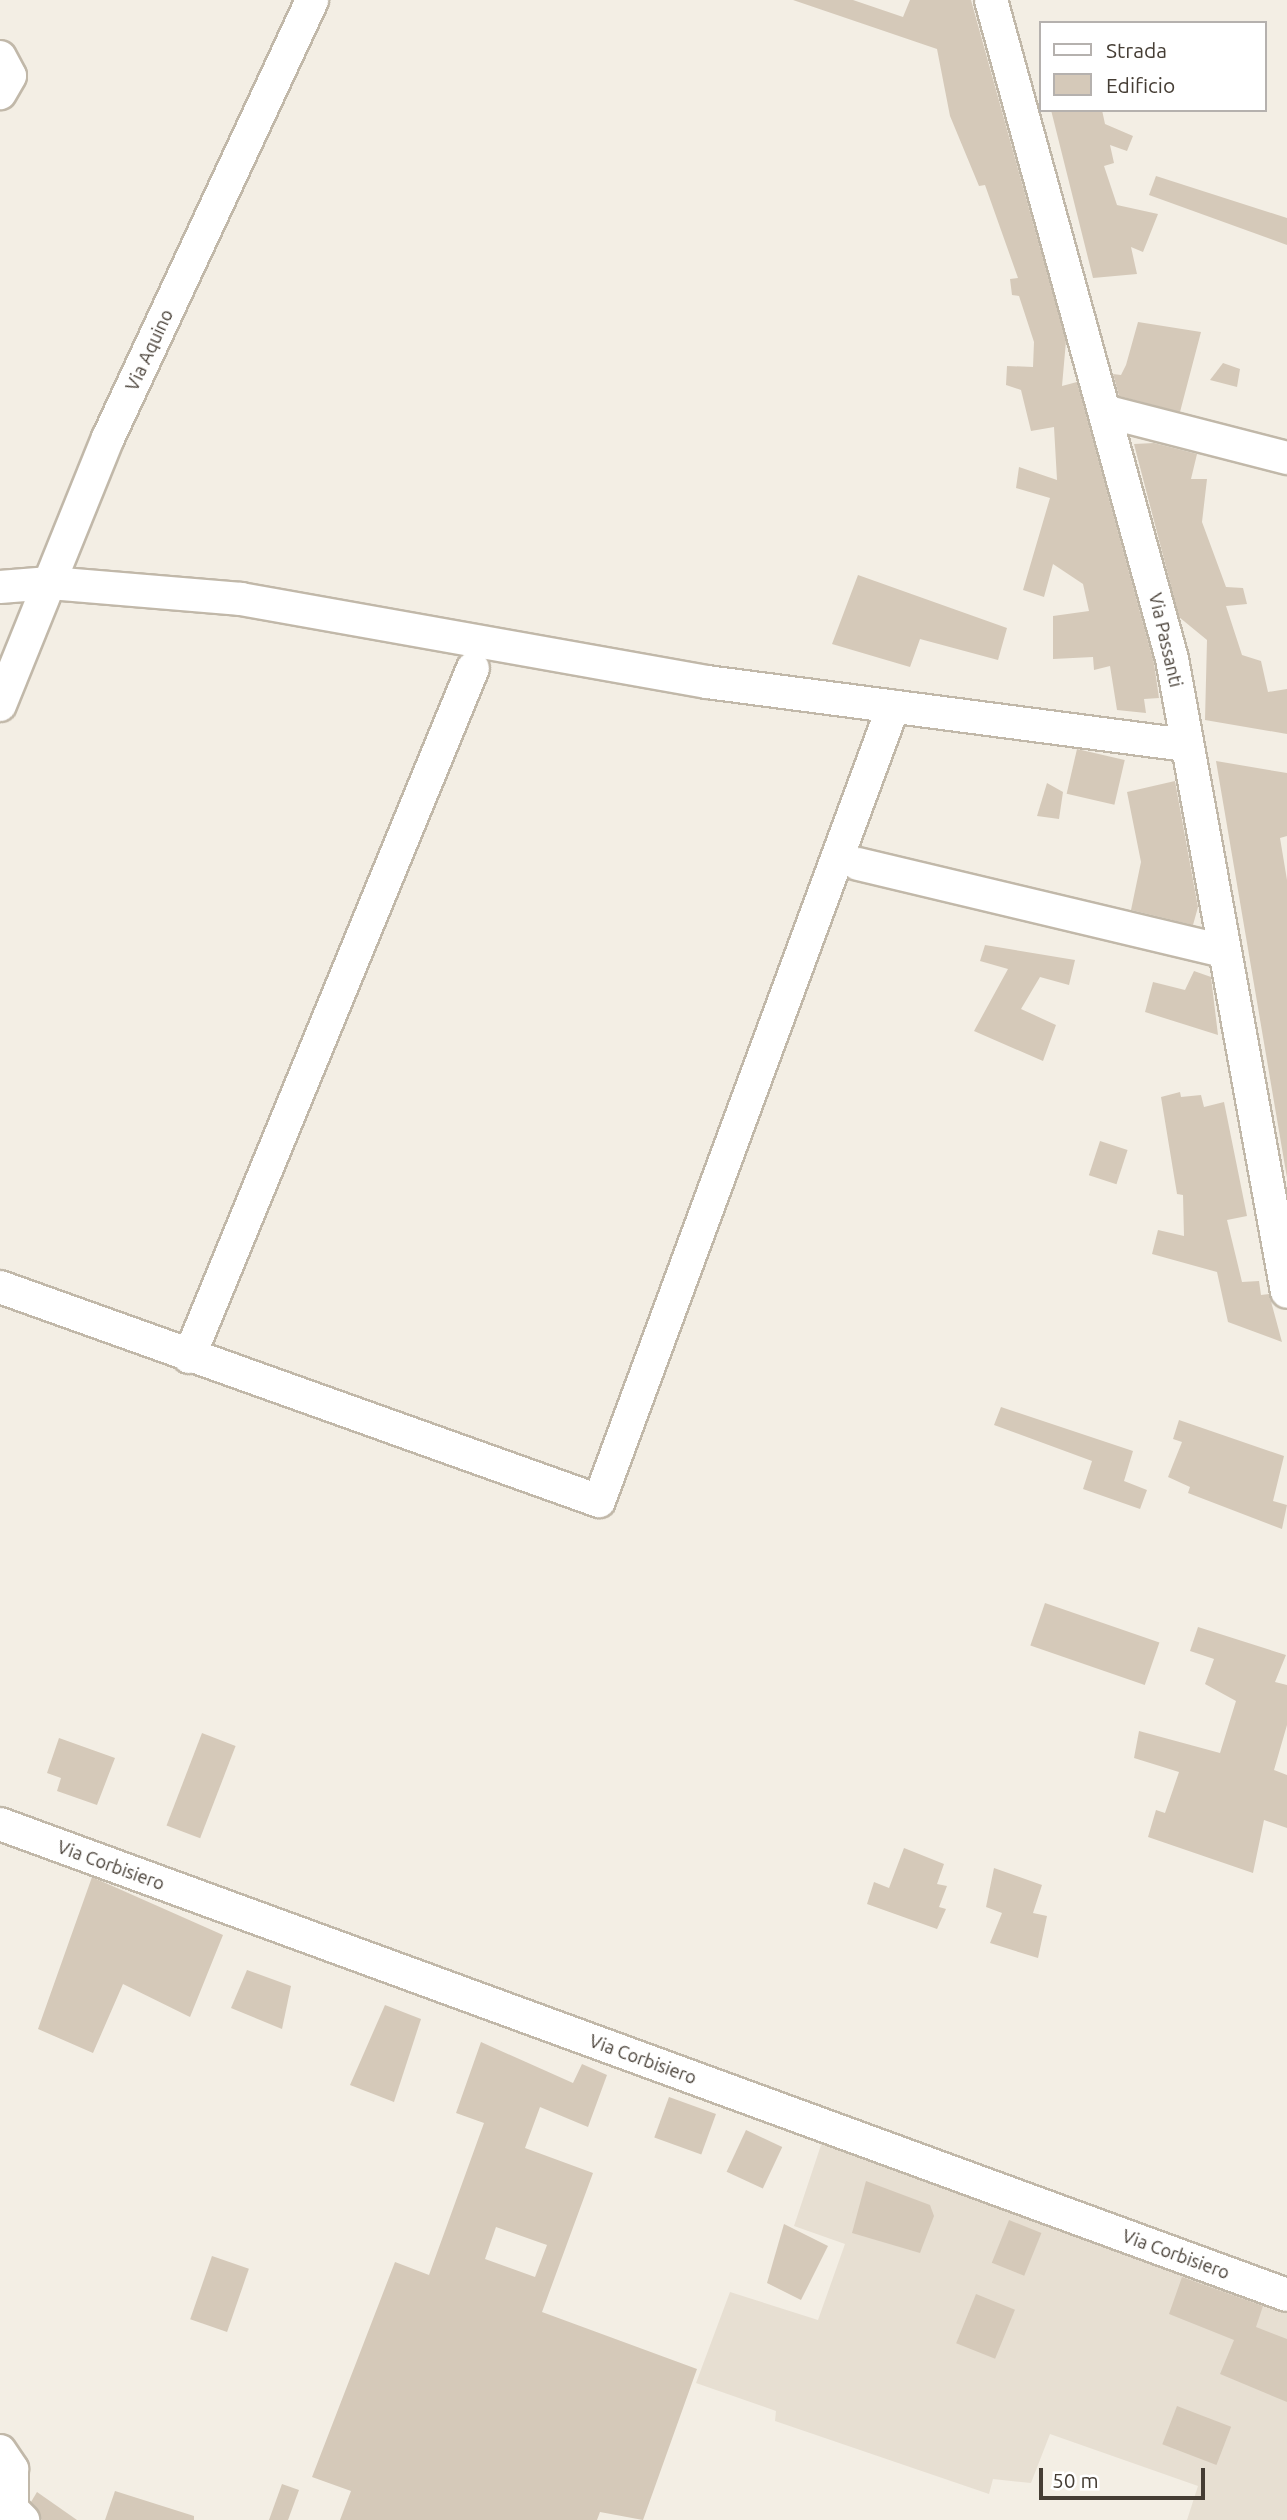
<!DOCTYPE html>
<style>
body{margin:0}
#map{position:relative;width:1287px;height:2520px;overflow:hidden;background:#f3eee4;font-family:Ubuntu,sans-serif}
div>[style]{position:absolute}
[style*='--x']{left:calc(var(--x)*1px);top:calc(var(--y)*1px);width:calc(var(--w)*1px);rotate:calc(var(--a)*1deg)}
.residential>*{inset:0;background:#e7dfd2}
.building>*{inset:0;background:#d5c9b9;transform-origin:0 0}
.roads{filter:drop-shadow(2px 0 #c1b8a9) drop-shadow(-2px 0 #c1b8a9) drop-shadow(0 2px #c1b8a9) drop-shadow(0 -2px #c1b8a9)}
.minor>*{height:32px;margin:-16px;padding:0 16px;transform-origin:16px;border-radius:16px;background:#fff}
span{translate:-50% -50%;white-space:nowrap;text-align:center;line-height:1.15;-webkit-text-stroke:5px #fff;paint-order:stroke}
.street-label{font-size:18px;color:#453d34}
.legend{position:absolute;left:1039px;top:21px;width:228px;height:91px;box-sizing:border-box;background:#fff;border:2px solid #b5b1ae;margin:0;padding:9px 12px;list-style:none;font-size:21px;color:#453d34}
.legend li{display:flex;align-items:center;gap:14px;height:35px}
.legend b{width:35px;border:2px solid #b5b1ae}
.scale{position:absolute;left:1039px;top:2468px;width:166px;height:32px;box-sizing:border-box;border:4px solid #453d34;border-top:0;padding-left:9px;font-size:21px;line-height:24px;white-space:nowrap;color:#453d34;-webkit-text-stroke:5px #fff;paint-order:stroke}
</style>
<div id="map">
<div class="residential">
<div style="clip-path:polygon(822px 2142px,1287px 2306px,1287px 2520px,1187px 2520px,1198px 2486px,1050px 2434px,1031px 2483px,993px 2479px,989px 2494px,775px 2421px,776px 2411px,696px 2383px,730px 2292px,818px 2320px,845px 2244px,794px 2226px)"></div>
</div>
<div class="building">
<div style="clip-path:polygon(793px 0,853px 0,903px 17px,910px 0,971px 0,1066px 341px,1062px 386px,1077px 382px,1154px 663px,1159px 698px,1144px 699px,1146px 713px,1117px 710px,1110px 666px,1094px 670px,1093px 657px,1053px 659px,1053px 616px,1089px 611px,1083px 584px,1053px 564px,1044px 597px,1023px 590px,1050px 498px,1016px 488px,1019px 467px,1057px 480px,1054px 427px,1031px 431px,1021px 390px,1006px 385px,1007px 366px,1033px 367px,1034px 342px,1019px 296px,1012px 295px,1010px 279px,1018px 278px,985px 185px,979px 186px,950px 116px,937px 49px)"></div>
<div style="clip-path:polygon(1051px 110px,1102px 110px,1105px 124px,1133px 136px,1127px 151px,1110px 145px,1114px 163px,1104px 166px,1117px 205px,1158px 214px,1143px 252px,1131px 247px,1137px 274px,1093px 278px)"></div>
<div style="clip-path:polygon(1156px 176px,1287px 218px,1287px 245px,1149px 195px)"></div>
<div style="clip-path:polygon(1138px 322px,1201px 332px,1180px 412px,1119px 396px,1113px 374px,1121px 375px,1126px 365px)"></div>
<div style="clip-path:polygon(1223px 363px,1240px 369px,1237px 387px,1210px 380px)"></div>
<div style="clip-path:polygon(1154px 443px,1197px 454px,1191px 479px,1207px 479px,1202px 522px,1226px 587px,1243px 588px,1247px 604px,1226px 606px,1242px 655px,1261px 661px,1268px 692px,1287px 689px,1287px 734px,1205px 720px,1207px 640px,1179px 617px,1134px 444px)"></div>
<div style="clip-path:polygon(858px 575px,1007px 628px,998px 660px,920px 639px,910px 667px,832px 644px)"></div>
<div style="left:1077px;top:749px;width:49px;height:46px;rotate:13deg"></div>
<div style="clip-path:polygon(1216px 761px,1287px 773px,1287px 836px,1280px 838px,1287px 880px,1287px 1178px)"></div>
<div style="clip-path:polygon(1175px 781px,1198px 907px,1193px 925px,1131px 910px,1141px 862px,1127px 792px)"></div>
<div style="clip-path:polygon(1047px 783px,1063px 792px,1059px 819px,1037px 816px)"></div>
<div style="clip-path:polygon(985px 945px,1075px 960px,1069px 985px,1040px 977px,1021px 1009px,1056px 1025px,1043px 1061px,974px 1031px,1008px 969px,980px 961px)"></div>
<div style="clip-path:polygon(1194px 971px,1211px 977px,1218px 1035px,1145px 1012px,1153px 982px,1185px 990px)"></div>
<div style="clip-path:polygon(1180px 1092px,1181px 1097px,1201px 1095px,1204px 1107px,1224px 1102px,1247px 1216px,1227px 1220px,1242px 1282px,1259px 1281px,1261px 1295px,1269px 1294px,1282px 1342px,1228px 1322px,1217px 1272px,1152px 1254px,1158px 1230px,1184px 1236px,1183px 1195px,1177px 1194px,1161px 1097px)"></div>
<div style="left:1100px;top:1141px;width:29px;height:36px;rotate:18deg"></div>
<div style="clip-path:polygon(1001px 1407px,1133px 1451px,1124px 1481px,1147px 1490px,1140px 1509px,1083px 1489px,1092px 1461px,994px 1425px)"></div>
<div style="clip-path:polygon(1179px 1420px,1284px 1456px,1273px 1501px,1287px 1505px,1282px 1529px,1188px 1493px,1190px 1487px,1168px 1477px,1182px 1442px,1173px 1439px)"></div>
<div style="left:1045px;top:1603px;width:121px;height:45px;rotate:19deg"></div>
<div style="clip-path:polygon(1198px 1627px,1286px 1655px,1275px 1682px,1287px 1685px,1287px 1725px,1274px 1770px,1287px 1775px,1287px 1828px,1264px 1820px,1253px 1873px,1148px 1837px,1156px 1810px,1165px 1813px,1179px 1772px,1134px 1758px,1139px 1731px,1220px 1753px,1236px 1701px,1205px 1684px,1214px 1659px,1190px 1651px)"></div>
<div style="left:202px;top:1733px;width:36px;height:99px;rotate:21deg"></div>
<div style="clip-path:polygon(59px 1738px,115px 1758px,97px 1805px,57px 1791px,61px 1778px,47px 1773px)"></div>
<div style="clip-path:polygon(904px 1848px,944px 1864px,937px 1884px,947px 1886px,939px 1907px,946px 1909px,937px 1929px,867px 1904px,874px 1882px,889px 1888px)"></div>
<div style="clip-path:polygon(994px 1868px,1042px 1885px,1033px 1913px,1047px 1916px,1038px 1958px,990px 1943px,1002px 1913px,986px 1907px)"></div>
<div style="clip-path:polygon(92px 1877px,223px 1935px,190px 2017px,123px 1984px,93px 2053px,38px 2029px)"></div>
<div style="clip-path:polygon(247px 1970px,291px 1986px,282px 2029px,231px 2008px)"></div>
<div style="clip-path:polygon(385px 2005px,421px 2019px,394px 2102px,350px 2085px)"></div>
<div style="clip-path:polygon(evenodd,481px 2042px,573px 2083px,582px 2064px,607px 2075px,588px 2127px,540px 2107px,525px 2148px,593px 2173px,542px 2312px,697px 2369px,643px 2520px,600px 2512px,597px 2520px,340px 2520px,351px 2491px,312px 2477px,395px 2262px,429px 2275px,484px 2123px,456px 2113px,481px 2042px,496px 2227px,547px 2245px,535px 2277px,485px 2259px,496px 2227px)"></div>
<div style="left:669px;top:2097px;width:50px;height:43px;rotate:20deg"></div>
<div style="left:746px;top:2130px;width:40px;height:46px;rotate:25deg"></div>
<div style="clip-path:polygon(866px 2181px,930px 2205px,934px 2216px,920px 2253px,852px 2233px)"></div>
<div style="left:1009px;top:2220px;width:35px;height:46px;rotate:22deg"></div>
<div style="clip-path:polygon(784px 2224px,828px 2246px,801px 2300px,767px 2283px)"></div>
<div style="left:212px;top:2256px;width:39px;height:67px;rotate:19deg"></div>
<div style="clip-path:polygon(1182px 2277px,1263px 2306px,1256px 2327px,1287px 2339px,1287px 2402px,1220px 2374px,1234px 2340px,1169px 2314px)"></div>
<div style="left:976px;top:2294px;width:42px;height:53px;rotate:22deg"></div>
<div style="left:1177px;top:2406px;width:58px;height:41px;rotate:21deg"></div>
<div style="clip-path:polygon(282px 2484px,299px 2490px,288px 2520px,269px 2520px)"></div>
<div style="clip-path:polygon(115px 2491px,194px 2516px,194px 2520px,105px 2520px)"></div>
<div style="clip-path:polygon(37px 2492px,77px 2520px,42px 2520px,31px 2502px)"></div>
</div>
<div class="roads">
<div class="minor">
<div style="--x:991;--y:0;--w:683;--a:74.64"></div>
<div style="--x:1172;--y:659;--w:643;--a:79.7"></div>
<div style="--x:0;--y:57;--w:21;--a:62"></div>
<div style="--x:10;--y:76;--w:20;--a:120"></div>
<div style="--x:1108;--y:412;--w:185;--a:14.4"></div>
<div style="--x:0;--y:587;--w:50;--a:-4.6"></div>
<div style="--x:50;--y:583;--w:192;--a:4.8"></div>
<div style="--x:241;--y:599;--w:473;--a:10.1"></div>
<div style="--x:707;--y:682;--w:483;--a:7.5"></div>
<div style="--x:0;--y:705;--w:288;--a:-68"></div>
<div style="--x:108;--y:438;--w:483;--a:-65"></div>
<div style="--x:858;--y:864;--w:372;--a:13.4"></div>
<div style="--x:0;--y:1287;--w:636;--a:19.66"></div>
<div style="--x:599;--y:1501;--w:847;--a:-69.68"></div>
<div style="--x:189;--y:1357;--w:745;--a:-67.6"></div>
<div style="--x:0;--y:1824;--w:1370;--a:20.1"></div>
<div style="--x:0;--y:2451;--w:22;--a:56"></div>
<div style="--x:12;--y:2469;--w:40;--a:90"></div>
<div style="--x:12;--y:2509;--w:16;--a:45"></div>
</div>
</div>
<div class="street-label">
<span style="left:149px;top:350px;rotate:-65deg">Via Aquino</span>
<span style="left:1166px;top:640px;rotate:77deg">Via Passanti</span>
<span style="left:111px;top:1865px;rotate:20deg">Via Corbisiero</span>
<span style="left:643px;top:2059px;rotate:20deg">Via Corbisiero</span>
<span style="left:1176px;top:2254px;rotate:20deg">Via Corbisiero</span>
</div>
<ul class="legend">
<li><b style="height:9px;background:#fff"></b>Strada</li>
<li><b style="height:19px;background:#d5c9b9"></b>Edificio</li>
</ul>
<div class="scale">50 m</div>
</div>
